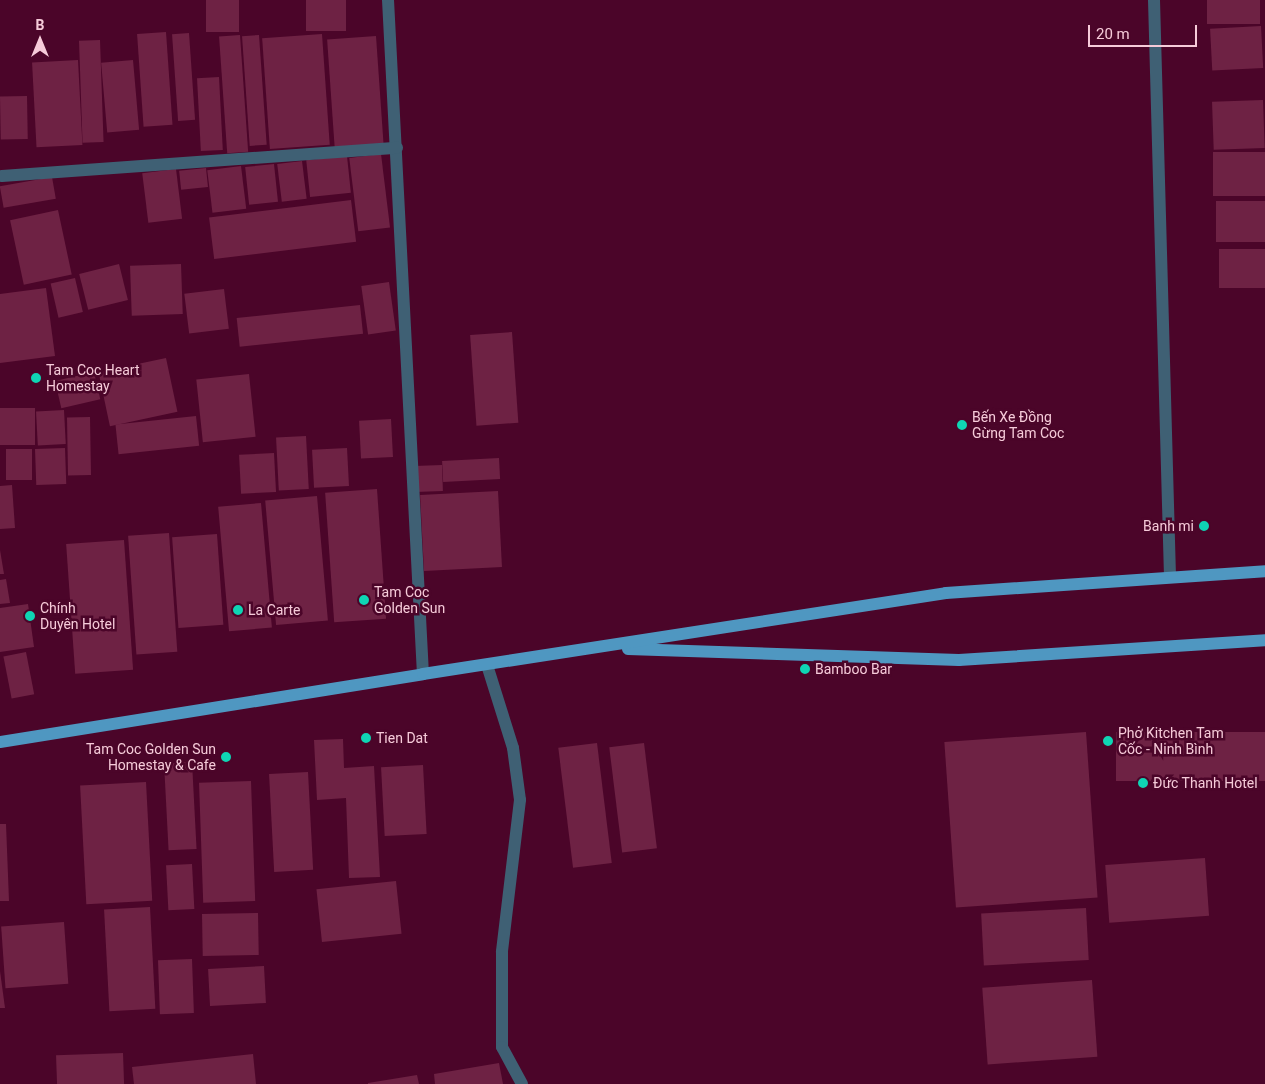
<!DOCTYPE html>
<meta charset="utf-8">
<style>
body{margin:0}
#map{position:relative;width:1265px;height:1084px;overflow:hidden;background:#4b0529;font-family:Roboto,sans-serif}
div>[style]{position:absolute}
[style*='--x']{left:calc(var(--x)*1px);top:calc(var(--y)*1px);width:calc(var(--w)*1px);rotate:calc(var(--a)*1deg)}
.building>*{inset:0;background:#6e2244;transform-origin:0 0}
.minor>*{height:12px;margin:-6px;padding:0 6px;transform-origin:6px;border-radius:6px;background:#3f6074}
.major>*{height:12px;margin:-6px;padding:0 6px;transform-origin:6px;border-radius:6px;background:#4f97c1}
.dots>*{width:14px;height:14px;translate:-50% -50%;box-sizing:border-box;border:2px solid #4b0529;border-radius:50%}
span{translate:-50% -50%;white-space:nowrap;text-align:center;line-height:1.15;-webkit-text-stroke:5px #4b0529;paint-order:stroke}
.poi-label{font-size:14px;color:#f6cbd9}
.left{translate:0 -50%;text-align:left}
.right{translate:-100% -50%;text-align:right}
.north{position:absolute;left:15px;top:15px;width:50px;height:50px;-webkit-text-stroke:4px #4b0529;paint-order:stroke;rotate:0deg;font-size:14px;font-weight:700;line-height:20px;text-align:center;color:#f6cbd9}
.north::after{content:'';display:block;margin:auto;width:18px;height:22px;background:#f6cbd9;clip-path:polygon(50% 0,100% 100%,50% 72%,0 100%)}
.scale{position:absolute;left:1088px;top:25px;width:109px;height:22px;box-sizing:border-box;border:2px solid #f6cbd9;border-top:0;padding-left:6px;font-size:15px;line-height:18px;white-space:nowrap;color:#f6cbd9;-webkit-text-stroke:4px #4b0529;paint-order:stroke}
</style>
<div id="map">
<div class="building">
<div style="left:206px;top:0;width:33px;height:32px"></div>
<div style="left:306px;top:0;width:40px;height:31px"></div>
<div style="left:1207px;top:0;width:53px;height:24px"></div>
<div style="left:1261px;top:26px;width:42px;height:51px;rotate:87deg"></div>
<div style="left:166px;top:32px;width:93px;height:29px;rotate:86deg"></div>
<div style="left:189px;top:33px;width:87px;height:17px;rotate:86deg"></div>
<div style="left:322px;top:34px;width:111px;height:60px;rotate:86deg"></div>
<div style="left:240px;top:35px;width:117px;height:21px;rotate:86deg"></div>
<div style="left:259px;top:35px;width:110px;height:17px;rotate:86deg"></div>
<div style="left:376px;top:36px;width:110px;height:49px;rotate:86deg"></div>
<div style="left:100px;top:40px;width:102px;height:21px;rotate:88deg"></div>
<div style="left:78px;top:60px;width:85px;height:46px;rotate:87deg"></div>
<div style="left:133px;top:60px;width:70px;height:32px;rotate:85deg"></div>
<div style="left:219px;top:77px;width:73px;height:22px;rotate:87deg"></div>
<div style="left:27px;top:96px;width:43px;height:27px;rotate:89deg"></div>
<div style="left:1263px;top:100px;width:48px;height:51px;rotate:88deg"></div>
<div style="left:1265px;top:152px;width:44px;height:52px;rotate:90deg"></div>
<div style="left:381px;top:154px;width:74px;height:32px;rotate:83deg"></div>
<div style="left:347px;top:156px;width:37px;height:41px;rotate:84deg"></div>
<div style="left:302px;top:161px;width:38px;height:25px;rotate:83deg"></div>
<div style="left:274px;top:164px;width:38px;height:29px;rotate:84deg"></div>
<div style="left:241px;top:166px;width:43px;height:34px;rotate:83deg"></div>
<div style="left:206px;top:168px;width:19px;height:27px;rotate:84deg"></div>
<div style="left:176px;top:169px;width:50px;height:34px;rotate:83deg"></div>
<div style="left:52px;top:177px;width:22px;height:53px;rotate:80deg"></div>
<div style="left:351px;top:200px;width:42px;height:143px;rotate:83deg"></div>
<div style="left:1265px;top:201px;width:41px;height:49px;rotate:90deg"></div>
<div style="left:58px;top:210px;width:66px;height:49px;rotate:78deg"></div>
<div style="left:1265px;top:249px;width:39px;height:46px;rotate:90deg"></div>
<div style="left:119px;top:264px;width:37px;height:41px;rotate:76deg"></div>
<div style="left:181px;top:264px;width:50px;height:51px;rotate:88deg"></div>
<div style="left:75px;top:278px;width:35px;height:25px;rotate:77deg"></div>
<div style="left:389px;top:282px;width:49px;height:28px;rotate:82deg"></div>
<div style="clip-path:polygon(46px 288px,55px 356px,0 363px,0 294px)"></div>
<div style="left:224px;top:289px;width:40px;height:40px;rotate:83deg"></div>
<div style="left:360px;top:305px;width:29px;height:124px;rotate:84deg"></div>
<div style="left:512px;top:332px;width:91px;height:42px;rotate:86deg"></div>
<div style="left:166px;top:358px;width:55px;height:69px;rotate:78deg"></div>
<div style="left:94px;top:372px;width:28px;height:40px;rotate:77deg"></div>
<div style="left:249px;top:374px;width:63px;height:53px;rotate:84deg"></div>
<div style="left:35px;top:408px;width:37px;height:35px;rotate:90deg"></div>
<div style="left:64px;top:410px;width:34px;height:28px;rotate:87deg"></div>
<div style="left:196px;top:416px;width:30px;height:81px;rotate:84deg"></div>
<div style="left:90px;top:417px;width:58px;height:23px;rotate:89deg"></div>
<div style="left:391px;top:419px;width:38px;height:32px;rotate:87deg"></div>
<div style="left:306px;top:436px;width:53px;height:30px;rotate:87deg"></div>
<div style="left:65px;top:448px;width:36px;height:30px;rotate:88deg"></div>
<div style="left:347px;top:448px;width:38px;height:35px;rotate:87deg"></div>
<div style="left:32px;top:449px;width:31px;height:26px;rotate:90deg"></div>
<div style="left:274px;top:453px;width:39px;height:35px;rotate:87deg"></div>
<div style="left:499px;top:458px;width:21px;height:57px;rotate:87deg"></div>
<div style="left:442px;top:465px;width:26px;height:28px;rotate:88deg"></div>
<div style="clip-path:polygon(12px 485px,15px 528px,0 529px,0 486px)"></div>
<div style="left:377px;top:489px;width:130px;height:52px;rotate:86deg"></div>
<div style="left:498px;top:491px;width:76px;height:78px;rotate:87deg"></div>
<div style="left:317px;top:496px;width:125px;height:52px;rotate:85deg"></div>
<div style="left:261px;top:503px;width:125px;height:43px;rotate:85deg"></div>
<div style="left:169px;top:533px;width:119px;height:41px;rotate:86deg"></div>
<div style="left:217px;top:534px;width:91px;height:45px;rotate:86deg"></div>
<div style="left:124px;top:540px;width:130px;height:58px;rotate:86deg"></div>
<div style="clip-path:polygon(0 550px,4px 574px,0 574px)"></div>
<div style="clip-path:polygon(6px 579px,10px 603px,0 604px,0 580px)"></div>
<div style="clip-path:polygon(28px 604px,34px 647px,0 652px,0 608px)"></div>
<div style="left:26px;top:652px;width:43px;height:23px;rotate:79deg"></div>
<div style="left:1086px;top:732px;width:166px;height:142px;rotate:86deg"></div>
<div style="left:1265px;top:732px;width:49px;height:149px;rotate:90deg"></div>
<div style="clip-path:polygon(343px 739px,344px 768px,374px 766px,380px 877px,349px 878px,346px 798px,317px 800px,314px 740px)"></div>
<div style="left:597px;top:743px;width:121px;height:39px;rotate:83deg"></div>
<div style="left:644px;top:743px;width:106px;height:35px;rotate:83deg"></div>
<div style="left:192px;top:762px;width:87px;height:28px;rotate:87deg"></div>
<div style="left:423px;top:765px;width:69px;height:42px;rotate:87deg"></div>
<div style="left:308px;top:772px;width:98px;height:39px;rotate:87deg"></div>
<div style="left:251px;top:781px;width:120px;height:52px;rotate:88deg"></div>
<div style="left:146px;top:782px;width:119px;height:66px;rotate:87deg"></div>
<div style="clip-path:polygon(0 824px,6px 824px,9px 901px,0 901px)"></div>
<div style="left:1205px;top:858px;width:58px;height:100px;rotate:86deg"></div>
<div style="left:192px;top:864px;width:45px;height:26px;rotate:87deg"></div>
<div style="left:396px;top:881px;width:53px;height:80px;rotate:84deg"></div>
<div style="left:150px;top:907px;width:102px;height:46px;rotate:87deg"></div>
<div style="left:1086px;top:908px;width:52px;height:105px;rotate:87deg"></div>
<div style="left:258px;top:913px;width:42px;height:56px;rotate:89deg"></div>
<div style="left:64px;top:922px;width:62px;height:63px;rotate:86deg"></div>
<div style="left:192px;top:959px;width:54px;height:34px;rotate:88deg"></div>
<div style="left:264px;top:966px;width:37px;height:56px;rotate:87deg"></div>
<div style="clip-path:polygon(0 971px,5px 1008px,0 1008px)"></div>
<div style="left:1092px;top:980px;width:77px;height:110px;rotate:86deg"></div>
<div style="left:123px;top:1053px;width:31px;height:67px;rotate:88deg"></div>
<div style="clip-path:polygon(253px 1054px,256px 1084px,134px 1084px,132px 1067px)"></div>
<div style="clip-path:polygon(499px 1063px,503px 1084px,435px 1084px,434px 1074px)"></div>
<div style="clip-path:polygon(417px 1075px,419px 1084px,368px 1084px,368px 1083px)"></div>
</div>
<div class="minor">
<div style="--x:388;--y:0;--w:675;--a:87.03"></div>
<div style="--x:1154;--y:0;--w:576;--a:88.41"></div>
<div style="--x:2;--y:176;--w:396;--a:-4.1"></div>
<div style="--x:487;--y:665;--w:87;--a:72.6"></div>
<div style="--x:513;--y:748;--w:52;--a:82.3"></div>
<div style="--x:520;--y:800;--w:153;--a:96.8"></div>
<div style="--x:502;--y:952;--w:95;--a:90"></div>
<div style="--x:502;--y:1047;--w:42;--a:61.6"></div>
</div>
<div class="major">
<div style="--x:628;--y:649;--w:331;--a:1.9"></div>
<div style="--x:959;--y:660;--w:307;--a:-3.7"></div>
<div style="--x:0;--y:742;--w:428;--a:-9.1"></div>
<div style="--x:423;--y:674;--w:529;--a:-8.8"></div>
<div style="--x:946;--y:593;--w:320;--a:-3.9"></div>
</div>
<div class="dots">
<div style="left:36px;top:378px;background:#0fd5b4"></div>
<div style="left:962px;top:425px;background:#0fd5b4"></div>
<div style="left:1204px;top:526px;background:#0fd5b4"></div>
<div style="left:364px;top:600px;background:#0fd5b4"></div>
<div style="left:238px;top:610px;background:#0fd5b4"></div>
<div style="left:30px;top:616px;background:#0fd5b4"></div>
<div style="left:805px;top:669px;background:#0fd5b4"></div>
<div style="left:366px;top:738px;background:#0fd5b4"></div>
<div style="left:1108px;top:741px;background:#0fd5b4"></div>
<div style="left:226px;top:757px;background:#0fd5b4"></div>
<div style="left:1143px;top:783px;background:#0fd5b4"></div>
</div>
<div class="poi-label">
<span class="left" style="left:46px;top:378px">Tam Coc Heart<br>Homestay</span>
<span class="left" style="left:972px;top:425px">Bến Xe Đồng<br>Gừng Tam Coc</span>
<span class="right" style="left:1194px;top:526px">Banh mi</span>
<span class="left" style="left:374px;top:600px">Tam Coc<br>Golden Sun</span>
<span class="left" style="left:40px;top:616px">Chính<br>Duyên Hotel</span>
<span class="left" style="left:248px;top:610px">La Carte</span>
<span class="left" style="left:815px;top:669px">Bamboo Bar</span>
<span class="left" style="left:1118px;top:741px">Phở Kitchen Tam<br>Cốc - Ninh Bình</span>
<span class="left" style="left:376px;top:738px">Tien Dat</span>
<span class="right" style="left:216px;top:757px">Tam Coc Golden Sun<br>Homestay &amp; Cafe</span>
<span class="left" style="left:1153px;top:783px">Đức Thanh Hotel</span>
</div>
<div class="north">B</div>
<div class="scale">20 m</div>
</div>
